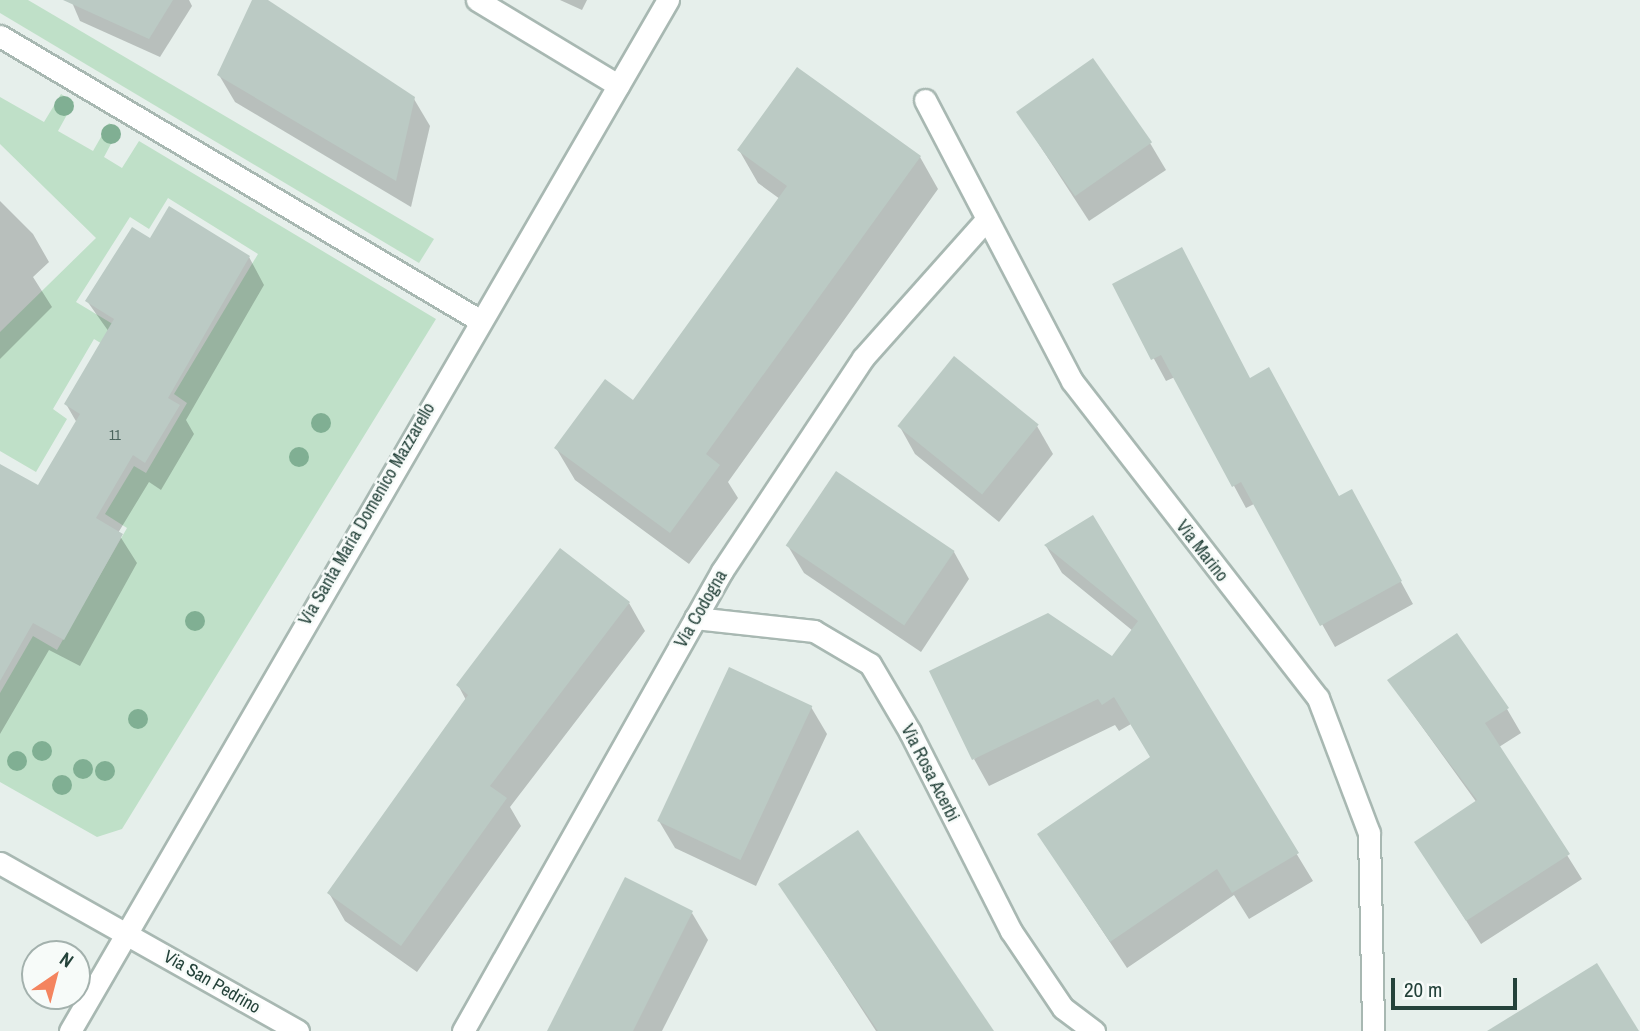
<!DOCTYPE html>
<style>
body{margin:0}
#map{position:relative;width:1640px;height:1031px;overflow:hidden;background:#e6efeb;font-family:"Archivo Narrow",sans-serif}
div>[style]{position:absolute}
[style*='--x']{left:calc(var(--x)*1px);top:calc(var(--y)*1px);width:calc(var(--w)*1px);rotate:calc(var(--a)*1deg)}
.green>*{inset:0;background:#bfe0c8}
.shadow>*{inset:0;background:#0003}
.building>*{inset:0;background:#bbcac4;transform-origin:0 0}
.roads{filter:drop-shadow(2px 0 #a8b8b2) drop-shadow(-2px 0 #a8b8b2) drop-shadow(0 2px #a8b8b2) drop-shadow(0 -2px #a8b8b2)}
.minor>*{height:21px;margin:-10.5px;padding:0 10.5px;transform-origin:10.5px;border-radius:10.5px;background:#fff}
.trees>*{width:20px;height:20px;margin:-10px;border-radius:50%;background:#80af93}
span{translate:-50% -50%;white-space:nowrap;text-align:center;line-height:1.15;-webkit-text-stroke:5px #f7fbf9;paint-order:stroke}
.number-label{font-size:14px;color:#4a645c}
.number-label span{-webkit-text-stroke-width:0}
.street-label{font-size:18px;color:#24423a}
.north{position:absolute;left:21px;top:940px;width:70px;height:70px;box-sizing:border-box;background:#f7fbf9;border:2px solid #a3b1ad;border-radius:50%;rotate:35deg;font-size:19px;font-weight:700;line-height:28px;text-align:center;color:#24423a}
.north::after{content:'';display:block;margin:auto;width:24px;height:32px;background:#f4845f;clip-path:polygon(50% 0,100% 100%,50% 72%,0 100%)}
.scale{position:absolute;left:1391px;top:978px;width:126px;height:32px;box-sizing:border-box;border:4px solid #24423a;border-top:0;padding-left:9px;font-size:21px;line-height:24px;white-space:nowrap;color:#24423a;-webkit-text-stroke:5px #f7fbf9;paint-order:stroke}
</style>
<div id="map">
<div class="green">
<div style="clip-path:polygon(0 0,28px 0,434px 239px,419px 263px,0 13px)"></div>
<div style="clip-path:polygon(61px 94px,74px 102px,58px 131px,93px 151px,109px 123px,119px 129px,104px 157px,122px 168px,139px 141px,436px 319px,122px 829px,97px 837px,0 782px,0 693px,33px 636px,57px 650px,127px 528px,105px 514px,134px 466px,146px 473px,187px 403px,174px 394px,258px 254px,168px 198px,149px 229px,130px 217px,76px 302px,121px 329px,109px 348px,94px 339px,53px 409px,67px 419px,36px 472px,0 451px,0 332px,96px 238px,0 144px,0 97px,44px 122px)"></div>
</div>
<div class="shadow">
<div style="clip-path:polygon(71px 0,189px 0,192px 6px,160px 57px,80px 21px)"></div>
<div style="clip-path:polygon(254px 0,265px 0,414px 99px,430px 126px,411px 207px,235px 102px,219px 75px)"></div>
<div style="clip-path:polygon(560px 0,587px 0,582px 10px)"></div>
<div style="clip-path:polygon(1018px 112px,1150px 143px,1166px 170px,1089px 221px)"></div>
<div style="clip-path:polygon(739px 150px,920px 157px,938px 189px,728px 482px,738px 498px,689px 564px,575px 480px,556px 448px,633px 403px,780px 199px,758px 183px)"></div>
<div style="clip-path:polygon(0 201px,33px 234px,49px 262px,33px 277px,52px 307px,0 359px)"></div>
<div style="clip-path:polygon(151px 240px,249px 257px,264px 285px,186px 420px,194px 434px,161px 490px,149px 482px,118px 533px,137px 563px,80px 666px,49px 650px,0 734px,0 466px,38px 487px,77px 423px,66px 404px,109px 332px,87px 301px)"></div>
<div style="clip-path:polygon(1114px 285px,1250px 379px,1339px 498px,1364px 514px,1413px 604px,1335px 647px,1254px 504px,1246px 508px,1175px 377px,1166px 381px)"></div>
<div style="clip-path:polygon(1037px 426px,1053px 454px,999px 522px,915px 454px,900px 427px)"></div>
<div style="clip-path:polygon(1093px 518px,1313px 881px,1249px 919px,1234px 895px,1127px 968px,1039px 835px,1152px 758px,1131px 724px,1119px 731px,1115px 725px,989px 786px,974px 759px,1112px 659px,1133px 631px,1062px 573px,1046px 546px)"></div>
<div style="clip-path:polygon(788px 546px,954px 552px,969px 579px,921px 652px,804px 573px)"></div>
<div style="clip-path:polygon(629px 603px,645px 631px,510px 807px,521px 826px,417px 972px,345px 921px,329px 893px,466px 700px,458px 685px)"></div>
<div style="clip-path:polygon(1389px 681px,1507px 709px,1521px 733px,1499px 747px,1582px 879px,1481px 944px,1416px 842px,1477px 803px)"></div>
<div style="clip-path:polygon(811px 707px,827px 734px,756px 886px,675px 848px,659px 821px)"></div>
<div style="clip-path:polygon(781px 885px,992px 1031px,876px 1031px)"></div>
<div style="clip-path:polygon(692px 913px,708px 940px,662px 1031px,553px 1031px)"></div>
</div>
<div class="building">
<div style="clip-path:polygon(63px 0,173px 0,149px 39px)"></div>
<div style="clip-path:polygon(252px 0,268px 0,415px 97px,396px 181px,217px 75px)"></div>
<div style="left:1093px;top:58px;width:103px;height:94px;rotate:55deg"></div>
<div style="clip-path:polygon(797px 67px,921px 156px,706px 454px,720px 465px,670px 533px,554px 448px,605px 379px,633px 400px,787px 186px,737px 150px)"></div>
<div style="clip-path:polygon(169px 206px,250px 256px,168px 398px,180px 405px,145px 463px,133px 455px,96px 518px,123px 534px,64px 640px,33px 623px,0 681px,0 464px,38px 485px,80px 414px,64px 404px,114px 319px,85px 301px,132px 227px,150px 238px)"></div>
<div style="clip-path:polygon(1182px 247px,1250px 378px,1269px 367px,1339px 496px,1352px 489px,1402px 581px,1320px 626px,1241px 482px,1232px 487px,1161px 355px,1151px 360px,1112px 284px)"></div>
<div style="left:954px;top:356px;width:109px;height:90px;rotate:39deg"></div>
<div style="left:836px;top:471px;width:143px;height:90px;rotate:34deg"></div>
<div style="clip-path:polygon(1093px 515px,1299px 853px,1232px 893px,1217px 869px,1110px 942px,1037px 834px,1150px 757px,1114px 697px,1102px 705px,1098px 699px,972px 760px,929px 671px,1048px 613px,1112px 656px,1138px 621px,1044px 545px)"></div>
<div style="clip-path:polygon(560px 548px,630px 602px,490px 786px,507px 798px,401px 946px,327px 893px,468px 695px,456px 685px)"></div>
<div style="clip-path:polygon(1457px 633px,1509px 708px,1485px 723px,1570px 854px,1466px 921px,1414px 842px,1477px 800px,1387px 680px)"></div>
<div style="left:729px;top:667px;width:92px;height:170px;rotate:25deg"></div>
<div style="clip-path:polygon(858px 830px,994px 1031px,878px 1031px,778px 884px)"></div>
<div style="clip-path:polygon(625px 877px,693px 911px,633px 1031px,547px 1031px)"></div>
<div style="clip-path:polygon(1597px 963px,1639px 1031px,1487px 1031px)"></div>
</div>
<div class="roads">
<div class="minor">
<div style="--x:477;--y:0;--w:165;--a:31.1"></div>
<div style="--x:0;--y:36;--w:557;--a:30.66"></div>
<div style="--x:925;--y:100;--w:317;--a:62.4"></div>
<div style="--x:1072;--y:381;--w:401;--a:52.2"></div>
<div style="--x:1318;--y:698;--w:144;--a:69.3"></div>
<div style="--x:1369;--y:833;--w:198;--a:88.8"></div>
<div style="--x:695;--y:618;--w:120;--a:6.2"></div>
<div style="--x:814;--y:631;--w:65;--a:30.5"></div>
<div style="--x:870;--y:664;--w:79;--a:59.5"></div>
<div style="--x:910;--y:732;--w:223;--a:63.1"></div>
<div style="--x:1011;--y:931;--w:93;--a:56"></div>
<div style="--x:1063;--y:1008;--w:39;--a:37"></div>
<div style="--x:0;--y:863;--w:342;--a:29.4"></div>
<div style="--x:70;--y:1031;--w:1192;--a:-59.89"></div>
<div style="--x:463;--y:1031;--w:528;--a:-60.62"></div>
<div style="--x:722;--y:571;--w:255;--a:-56.5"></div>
<div style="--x:863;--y:358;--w:186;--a:-48.3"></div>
</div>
</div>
<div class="trees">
<div style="left:64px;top:106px"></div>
<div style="left:111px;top:134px"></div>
<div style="left:321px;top:423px"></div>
<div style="left:299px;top:457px"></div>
<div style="left:195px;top:621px"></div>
<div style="left:138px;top:719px"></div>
<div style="left:42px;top:751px"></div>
<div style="left:17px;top:761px"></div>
<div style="left:83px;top:769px"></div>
<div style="left:105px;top:771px"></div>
<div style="left:62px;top:785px"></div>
</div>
<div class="number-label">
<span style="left:115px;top:435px">11</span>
</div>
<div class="street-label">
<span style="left:367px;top:514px;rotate:-60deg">Via Santa Maria Domenico Mazzarello</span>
<span style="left:1202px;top:551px;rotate:52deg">Via Marino</span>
<span style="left:701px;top:609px;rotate:-60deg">Via Codogna</span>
<span style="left:930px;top:773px;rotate:63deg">Via Rosa Acerbi</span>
<span style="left:212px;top:982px;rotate:30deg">Via San Pedrino</span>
</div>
<div class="north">N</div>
<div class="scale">20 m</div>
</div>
